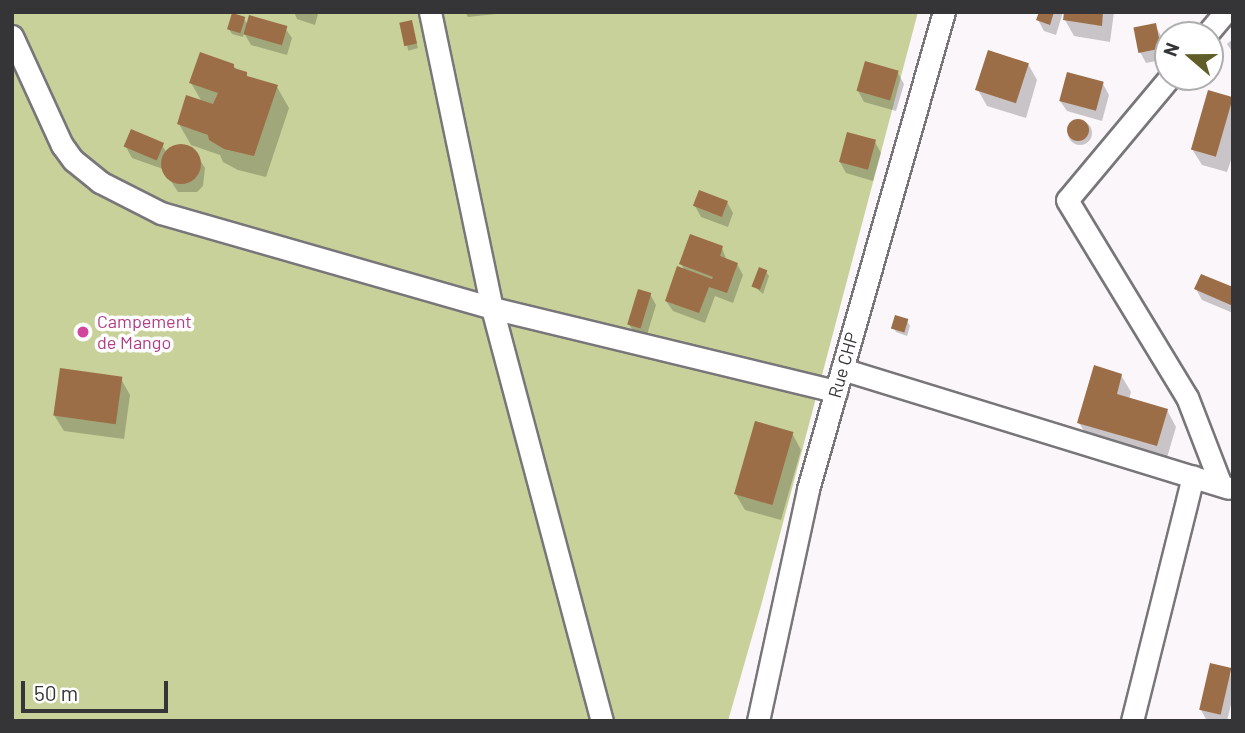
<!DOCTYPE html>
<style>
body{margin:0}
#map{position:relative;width:1245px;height:733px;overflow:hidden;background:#faf6fa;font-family:Barlow,sans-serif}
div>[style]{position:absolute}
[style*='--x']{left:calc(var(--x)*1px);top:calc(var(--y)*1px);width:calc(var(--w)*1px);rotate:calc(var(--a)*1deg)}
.green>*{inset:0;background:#c8d199}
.shadow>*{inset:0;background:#0003;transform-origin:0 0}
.round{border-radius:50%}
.building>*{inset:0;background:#9c6e47;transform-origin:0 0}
.roads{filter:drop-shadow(2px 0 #79767a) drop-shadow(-2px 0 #79767a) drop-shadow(0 2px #79767a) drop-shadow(0 -2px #79767a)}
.minor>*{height:21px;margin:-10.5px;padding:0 10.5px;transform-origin:10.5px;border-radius:10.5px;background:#fff}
.dots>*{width:19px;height:19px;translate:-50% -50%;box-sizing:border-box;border:4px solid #fff;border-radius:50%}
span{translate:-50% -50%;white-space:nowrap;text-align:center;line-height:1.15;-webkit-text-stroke:7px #fff;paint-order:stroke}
.hotel-label{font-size:18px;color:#b23c85}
.left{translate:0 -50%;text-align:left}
.street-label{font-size:18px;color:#353436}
.frame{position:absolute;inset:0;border:14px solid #353436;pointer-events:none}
.north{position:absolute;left:1154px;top:21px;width:70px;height:70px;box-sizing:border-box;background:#fff;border:2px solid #aeaeaf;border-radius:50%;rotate:290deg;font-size:19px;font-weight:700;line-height:28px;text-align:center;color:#353436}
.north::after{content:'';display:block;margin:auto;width:24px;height:32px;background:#605d29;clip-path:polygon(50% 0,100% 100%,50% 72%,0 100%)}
.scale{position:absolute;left:21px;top:681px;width:147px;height:32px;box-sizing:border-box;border:4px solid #353436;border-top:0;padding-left:9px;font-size:21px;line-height:24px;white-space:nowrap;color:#353436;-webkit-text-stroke:5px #fff;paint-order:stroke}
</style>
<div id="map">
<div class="green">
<div style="clip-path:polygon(12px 12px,918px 12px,762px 602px,728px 721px,12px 721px)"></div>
</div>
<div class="shadow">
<div style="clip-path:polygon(294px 12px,317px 12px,318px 14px,315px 25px,297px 19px)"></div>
<div style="clip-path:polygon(465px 12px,496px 12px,496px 14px,468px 17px)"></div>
<div style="clip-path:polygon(1041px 12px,1063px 12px,1056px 35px,1044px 31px,1038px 20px)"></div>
<div style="clip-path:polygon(1066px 12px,1114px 12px,1110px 42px,1074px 36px,1065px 20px)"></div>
<div style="clip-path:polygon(244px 19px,248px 25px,285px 28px,292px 38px,287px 55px,251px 45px,244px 33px,243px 37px,232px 34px,229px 29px)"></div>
<div style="left:411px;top:22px;width:27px;height:10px;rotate:75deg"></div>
<div style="clip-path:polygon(1155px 25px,1161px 36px,1166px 59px,1146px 63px,1140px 52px)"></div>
<div style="clip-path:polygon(1233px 39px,1233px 53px,1227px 44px)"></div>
<div style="clip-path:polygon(1028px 64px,1037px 80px,1026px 118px,987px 106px,978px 90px)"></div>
<div style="clip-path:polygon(233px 66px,249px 79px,277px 87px,289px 108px,266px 177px,238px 170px,223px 162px,220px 155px,191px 145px,179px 124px,202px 102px,191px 83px)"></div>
<div style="clip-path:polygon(898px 73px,904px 84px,896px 111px,864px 102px,858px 91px)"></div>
<div style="clip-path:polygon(1103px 84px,1109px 95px,1102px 121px,1067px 111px,1060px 101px)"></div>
<div style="clip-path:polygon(1209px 92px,1233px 99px,1233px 154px,1227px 172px,1202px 165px,1192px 149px)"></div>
<div class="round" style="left:1068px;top:121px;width:24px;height:24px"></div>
<div style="clip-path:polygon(875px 142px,881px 153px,873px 181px,846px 173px,840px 162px)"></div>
<div style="clip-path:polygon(162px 145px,167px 153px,173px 147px,189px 147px,198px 157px,205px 168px,203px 186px,197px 192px,178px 192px,163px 169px,132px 158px,126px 147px)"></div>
<div style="clip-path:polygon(727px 202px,733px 213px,728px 227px,701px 217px,695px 206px)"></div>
<div style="clip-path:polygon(722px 248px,727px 261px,737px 264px,743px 275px,733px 303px,715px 296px,705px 323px,673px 311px,666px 301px,685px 271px,681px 264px)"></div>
<div style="clip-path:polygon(766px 272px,769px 276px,763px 294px,755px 287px)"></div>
<div style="clip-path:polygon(1196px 289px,1233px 289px,1233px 313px,1202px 300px)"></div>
<div style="clip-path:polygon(650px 294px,656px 305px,646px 338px,635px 335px,629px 324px)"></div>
<div style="clip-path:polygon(907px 321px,910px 326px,907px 336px,896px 332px,893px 327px)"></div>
<div style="clip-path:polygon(1121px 375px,1131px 392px,1129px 399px,1167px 410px,1176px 427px,1166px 461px,1089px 439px,1079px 423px)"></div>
<div style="clip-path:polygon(121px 379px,130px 395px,124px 439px,64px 431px,54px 415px)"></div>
<div style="clip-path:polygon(792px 433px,801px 450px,781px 520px,745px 510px,735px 493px)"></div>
<div style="clip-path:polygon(1230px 670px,1233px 696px,1227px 721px,1207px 721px,1201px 710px)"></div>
</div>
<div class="building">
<div style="clip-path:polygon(1039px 12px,1054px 12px,1050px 25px,1036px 20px)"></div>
<div style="clip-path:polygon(1064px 12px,1103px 12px,1102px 26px,1063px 20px)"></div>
<div style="left:232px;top:13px;width:14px;height:17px;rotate:17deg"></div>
<div style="left:249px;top:15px;width:40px;height:20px;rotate:16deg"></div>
<div style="left:412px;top:20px;width:24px;height:13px;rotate:78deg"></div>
<div style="left:1156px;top:23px;width:26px;height:23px;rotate:79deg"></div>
<div style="left:988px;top:50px;width:43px;height:42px;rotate:18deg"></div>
<div style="clip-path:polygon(200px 52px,234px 64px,234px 68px,247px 72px,247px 76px,278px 85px,254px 156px,224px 149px,209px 140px,208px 135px,177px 124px,186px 95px,213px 104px,218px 93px,189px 83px)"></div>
<div style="left:865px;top:61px;width:35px;height:31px;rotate:16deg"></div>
<div style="left:1067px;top:72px;width:38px;height:30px;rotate:15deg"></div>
<div style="left:1208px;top:90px;width:26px;height:62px;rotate:16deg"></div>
<div class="round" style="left:1067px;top:119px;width:22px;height:22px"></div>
<div style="left:131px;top:129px;width:36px;height:19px;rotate:23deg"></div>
<div style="left:847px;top:132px;width:30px;height:31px;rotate:15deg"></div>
<div class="round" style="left:161px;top:144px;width:40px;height:40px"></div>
<div style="left:699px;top:190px;width:31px;height:17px;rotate:21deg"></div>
<div style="clip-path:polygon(690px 234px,723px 246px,720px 256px,738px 263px,727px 293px,709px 287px,699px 313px,665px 301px,677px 266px,712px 279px,713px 277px,679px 264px)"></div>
<div style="left:759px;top:267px;width:9px;height:21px;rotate:21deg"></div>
<div style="clip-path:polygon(1201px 274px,1233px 287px,1233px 306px,1194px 289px)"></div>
<div style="left:638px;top:289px;width:14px;height:37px;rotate:17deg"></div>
<div style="left:895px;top:315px;width:14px;height:14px;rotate:17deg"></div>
<div style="clip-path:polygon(1094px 365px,1122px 374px,1117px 394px,1168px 409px,1157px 446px,1077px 423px)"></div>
<div style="left:60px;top:368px;width:63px;height:48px;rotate:8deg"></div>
<div style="left:755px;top:421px;width:40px;height:76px;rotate:16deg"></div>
<div style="left:1210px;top:663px;width:22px;height:48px;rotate:13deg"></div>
</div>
<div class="roads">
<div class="minor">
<div style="--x:430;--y:12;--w:302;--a:78.2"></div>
<div style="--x:492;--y:308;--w:427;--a:75.1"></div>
<div style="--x:1206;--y:35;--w:30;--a:-50"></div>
<div style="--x:12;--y:36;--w:120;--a:65.4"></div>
<div style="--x:62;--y:145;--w:19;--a:54"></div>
<div style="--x:73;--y:160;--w:35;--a:39"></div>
<div style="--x:100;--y:182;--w:68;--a:26.9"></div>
<div style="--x:161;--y:213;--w:344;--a:16"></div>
<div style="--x:492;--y:308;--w:354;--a:13.6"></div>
<div style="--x:1170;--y:77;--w:160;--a:129.9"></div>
<div style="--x:1067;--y:200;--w:231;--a:58.7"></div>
<div style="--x:1187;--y:397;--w:94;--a:68.9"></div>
<div style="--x:842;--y:369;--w:404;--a:17.1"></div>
<div style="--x:758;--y:721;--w:237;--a:-77.8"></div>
<div style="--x:808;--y:489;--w:496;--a:-74.1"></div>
<div style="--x:1132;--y:721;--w:252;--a:-76"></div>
</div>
</div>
<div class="dots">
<div style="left:83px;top:332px;background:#d1479c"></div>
</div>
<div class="hotel-label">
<span class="left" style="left:97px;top:332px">Campement<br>de Mango</span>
</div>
<div class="street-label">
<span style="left:843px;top:365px;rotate:-74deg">Rue CHP</span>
</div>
<div class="frame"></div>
<div class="north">N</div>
<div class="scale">50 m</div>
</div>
